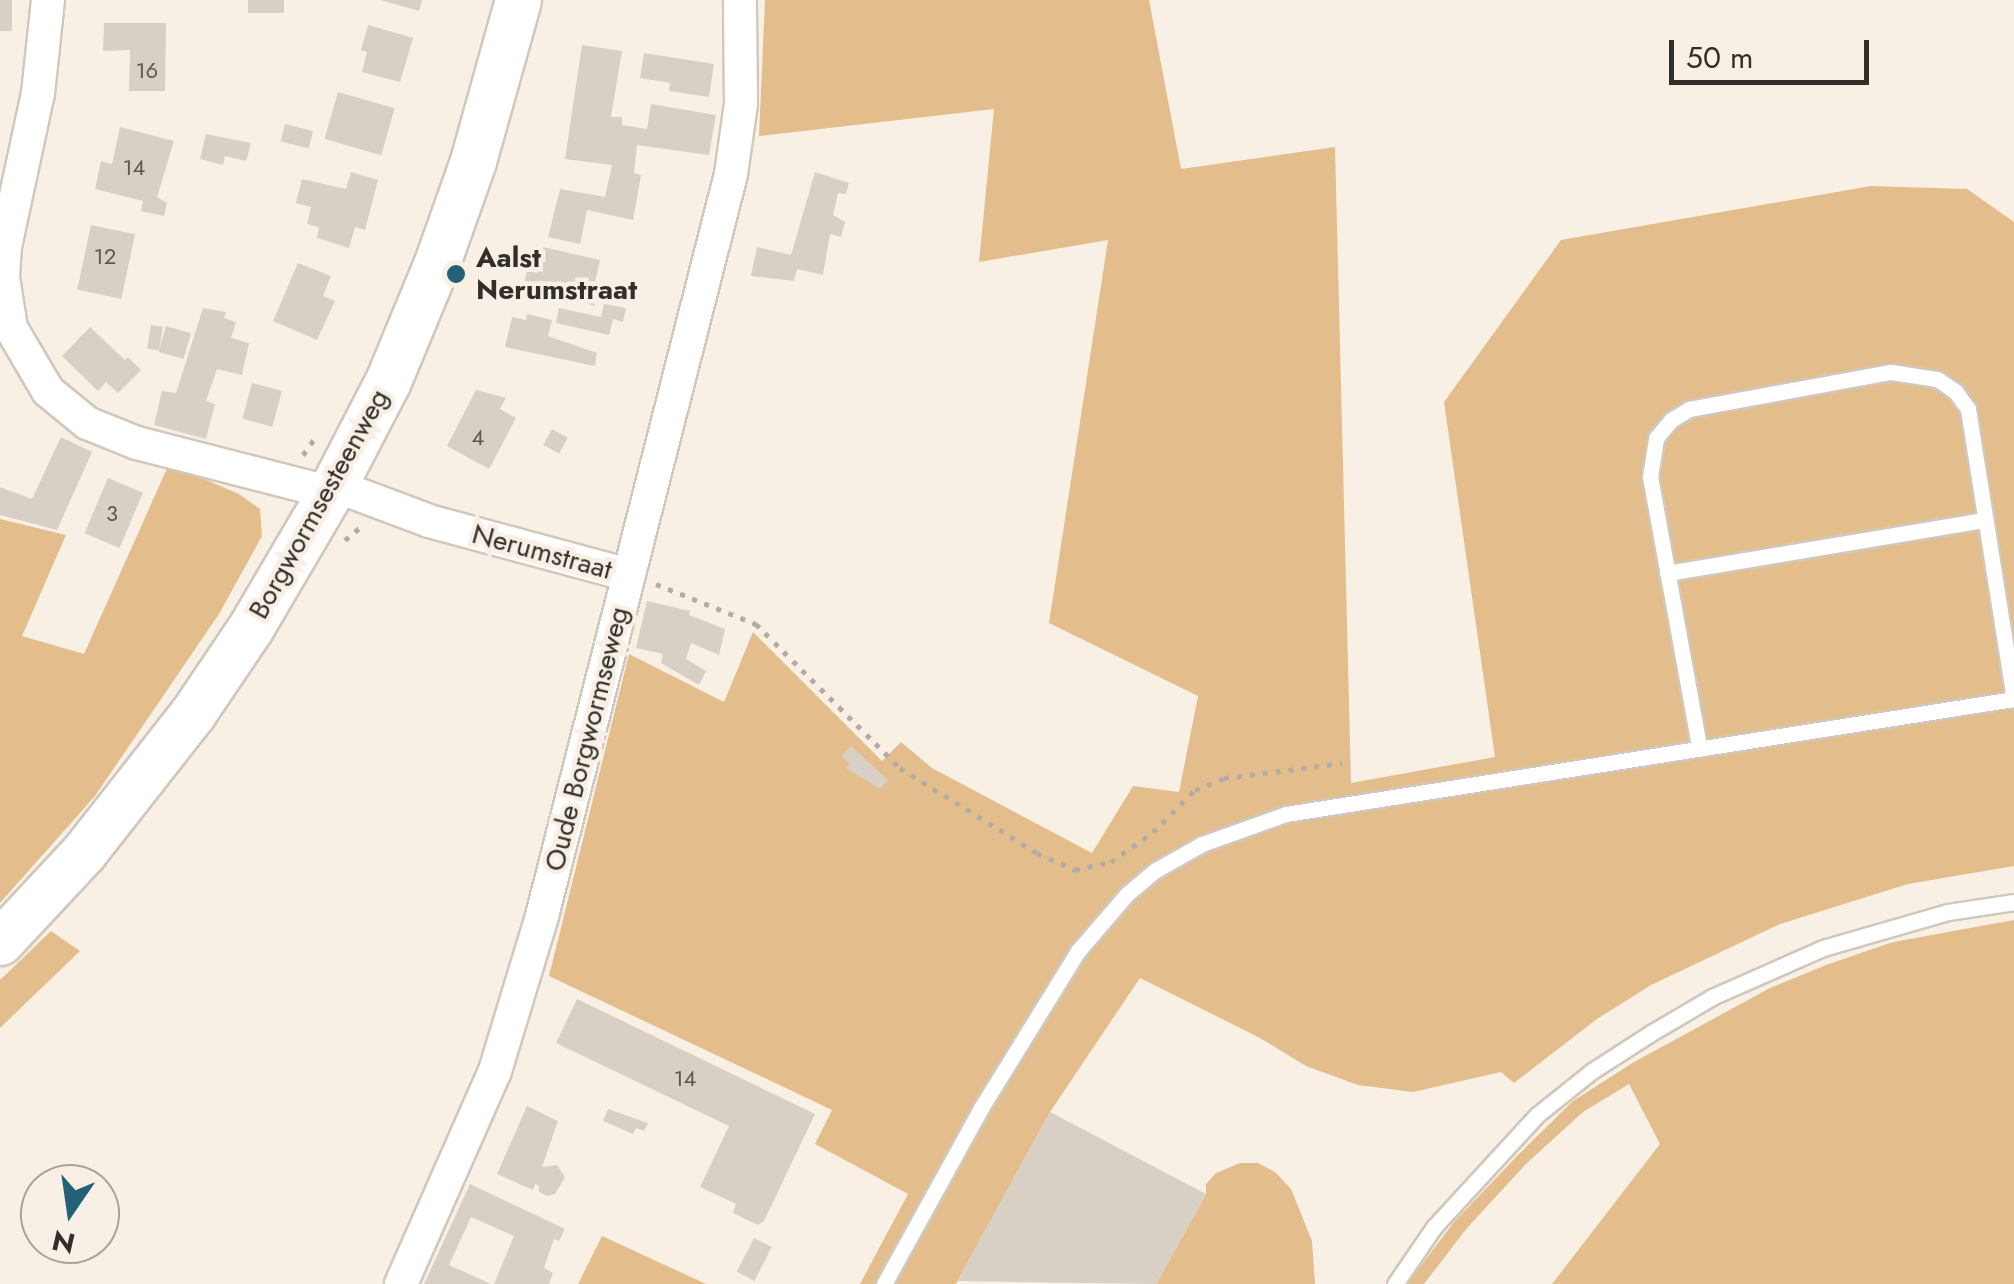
<!DOCTYPE html>
<style>
body{margin:0}
#map{position:relative;width:2014px;height:1284px;overflow:hidden;background:#f9f0e5;font-family:Jost,sans-serif}
div>[style]{position:absolute}
[style*='--x']{left:calc(var(--x)*1px);top:calc(var(--y)*1px);width:calc(var(--w)*1px);rotate:calc(var(--a)*1deg)}
.green>*{inset:0;background:#e3be8c}
.building>*{inset:0;background:#d9d0c5;transform-origin:0 0}
.path>*{height:5px;margin-top:-2.5px;transform-origin:0;background:repeating-linear-gradient(90deg,#b3aca4 0 5px,transparent 0 13px)}
.roads{filter:drop-shadow(2px 0 #d1c8bd) drop-shadow(-2px 0 #d1c8bd) drop-shadow(0 2px #d1c8bd) drop-shadow(0 -2px #d1c8bd)}
.service>*{height:15px;margin:-7.5px;padding:0 7.5px;transform-origin:7.5px;border-radius:7.5px;background:#fff}
.minor>*{height:32px;margin:-16px;padding:0 16px;transform-origin:16px;border-radius:16px;background:#fff}
.secondary>*{height:45px;margin:-22.5px;padding:0 22.5px;transform-origin:22.5px;border-radius:22.5px;background:#fff}
.dots>*{width:28px;height:28px;translate:-50% -50%;box-sizing:border-box;border:5px solid #f9f0e5;border-radius:50%}
span{translate:-50% -50%;white-space:nowrap;text-align:center;line-height:1.15;-webkit-text-stroke:9px #f9f0e5;paint-order:stroke}
.number-label{font-size:22px;color:#5c5752}
.number-label span{-webkit-text-stroke-width:0}
.poi-label{font-size:28px;color:#322f2b;font-weight:700}
.left{translate:0 -50%;text-align:left}
.street-label{font-size:28px;color:#322f2b}
.north{position:absolute;left:20px;top:1164px;width:100px;height:100px;box-sizing:border-box;background:#f9f0e5;border:2px solid #a9a39b;border-radius:50%;rotate:193deg;font-size:28px;font-weight:700;line-height:40px;text-align:center;color:#322f2b}
.north::after{content:'';display:block;margin:auto;width:35px;height:45px;background:#226177;clip-path:polygon(50% 0,100% 100%,50% 72%,0 100%)}
.scale{position:absolute;left:1669px;top:40px;width:200px;height:45px;box-sizing:border-box;border:5px solid #322f2b;border-top:0;padding-left:12px;font-size:30px;line-height:35px;white-space:nowrap;color:#322f2b;-webkit-text-stroke:8px #f9f0e5;paint-order:stroke}
</style>
<div id="map">
<div class="green">
<div style="clip-path:polygon(765px 0,1149px 0,1181px 169px,1335px 147px,1351px 783px,1495px 757px,1444px 402px,1561px 240px,1871px 186px,1967px 189px,2014px 222px,2014px 866px,1908px 884px,1780px 924px,1651px 985px,1597px 1019px,1514px 1083px,1501px 1072px,1413px 1092px,1358px 1085px,1306px 1066px,1260px 1038px,1140px 978px,1050px 1112px,956px 1284px,860px 1284px,908px 1194px,815px 1144px,832px 1110px,549px 976px,629px 654px,724px 702px,753px 632px,882px 761px,901px 742px,932px 768px,1092px 853px,1133px 786px,1179px 792px,1198px 696px,1049px 623px,1108px 240px,979px 262px,994px 109px,759px 136px)"></div>
<div style="clip-path:polygon(169px 464px,239px 494px,260px 509px,262px 536px,219px 614px,95px 796px,0 903px,0 519px,66px 535px,22px 636px,84px 654px)"></div>
<div style="clip-path:polygon(2014px 920px,2014px 1284px,1552px 1284px,1660px 1144px,1629px 1084px,1583px 1112px,1527px 1163px,1467px 1228px,1424px 1284px,1407px 1284px,1454px 1222px,1519px 1154px,1573px 1101px,1634px 1062px,1770px 988px,1826px 965px,1893px 942px)"></div>
<div style="clip-path:polygon(51px 931px,80px 951px,0 1028px,0 980px)"></div>
<div style="clip-path:polygon(1240px 1163px,1258px 1163px,1275px 1172px,1291px 1189px,1312px 1241px,1315px 1284px,1156px 1284px,1206px 1194px,1206px 1184px,1216px 1173px)"></div>
<div style="clip-path:polygon(602px 1236px,706px 1284px,578px 1284px)"></div>
</div>
<div class="building">
<div style="left:0;top:0;width:12px;height:31px"></div>
<div style="left:248px;top:0;width:36px;height:13px"></div>
<div style="clip-path:polygon(380px 0,422px 0,419px 11px)"></div>
<div style="clip-path:polygon(104px 23px,166px 23px,165px 91px,129px 91px,130px 50px,103px 51px)"></div>
<div style="clip-path:polygon(368px 25px,413px 38px,400px 82px,362px 72px,367px 52px,361px 50px)"></div>
<div style="clip-path:polygon(582px 45px,622px 51px,611px 117px,622px 117px,622px 125px,647px 129px,651px 104px,716px 115px,709px 155px,637px 145px,634px 173px,641px 175px,633px 220px,587px 210px,580px 244px,548px 237px,560px 189px,605px 197px,612px 165px,565px 159px)"></div>
<div style="clip-path:polygon(644px 53px,714px 64px,709px 97px,669px 91px,670px 83px,640px 78px)"></div>
<div style="left:338px;top:92px;width:59px;height:49px;rotate:16deg"></div>
<div style="left:285px;top:124px;width:29px;height:18px;rotate:14deg"></div>
<div style="clip-path:polygon(120px 127px,174px 141px,157px 197px,167px 203px,164px 216px,141px 211px,143px 201px,95px 189px,101px 161px,112px 164px)"></div>
<div style="clip-path:polygon(206px 134px,251px 143px,246px 161px,225px 156px,223px 165px,200px 159px)"></div>
<div style="clip-path:polygon(351px 172px,378px 180px,365px 230px,355px 227px,349px 248px,317px 238px,319px 227px,307px 224px,311px 207px,296px 203px,302px 179px,346px 189px)"></div>
<div style="clip-path:polygon(815px 172px,849px 183px,846px 194px,838px 193px,833px 215px,845px 222px,841px 237px,830px 234px,823px 275px,797px 269px,794px 281px,751px 276px,757px 247px,791px 255px)"></div>
<div style="left:91px;top:225px;width:45px;height:66px;rotate:12deg"></div>
<div style="clip-path:polygon(543px 247px,600px 260px,594px 286px,601px 287px,596px 306px,523px 289px,527px 271px,537px 273px)"></div>
<div style="clip-path:polygon(298px 263px,331px 276px,323px 296px,335px 301px,317px 340px,273px 321px)"></div>
<div style="clip-path:polygon(604px 304px,626px 308px,623px 322px,613px 319px,609px 335px,556px 323px,559px 308px,601px 317px)"></div>
<div style="clip-path:polygon(203px 308px,226px 312px,224px 318px,236px 322px,231px 338px,249px 343px,242px 375px,217px 369px,206px 401px,215px 404px,206px 439px,154px 425px,162px 391px,176px 393px)"></div>
<div style="clip-path:polygon(527px 314px,552px 320px,548px 336px,597px 353px,595px 366px,505px 347px,512px 317px,526px 320px)"></div>
<div style="left:151px;top:325px;width:12px;height:24px;rotate:9deg"></div>
<div style="left:166px;top:326px;width:26px;height:27px;rotate:16deg"></div>
<div style="clip-path:polygon(90px 327px,125px 360px,128px 357px,141px 370px,118px 393px,106px 382px,98px 391px,62px 356px)"></div>
<div style="left:252px;top:383px;width:31px;height:37px;rotate:15deg"></div>
<div style="clip-path:polygon(476px 390px,506px 398px,500px 409px,516px 418px,489px 469px,447px 446px)"></div>
<div style="left:552px;top:429px;width:18px;height:18px;rotate:29deg"></div>
<div style="clip-path:polygon(61px 437px,92px 452px,57px 530px,0 515px,0 487px,32px 499px)"></div>
<div style="left:108px;top:478px;width:38px;height:60px;rotate:23deg"></div>
<div style="clip-path:polygon(647px 601px,690px 611px,689px 615px,725px 629px,719px 655px,691px 643px,686px 659px,706px 671px,699px 685px,661px 663px,663px 654px,636px 648px)"></div>
<div style="clip-path:polygon(851px 746px,888px 780px,880px 789px,846px 768px,850px 764px,841px 756px)"></div>
<div style="clip-path:polygon(577px 999px,815px 1114px,764px 1221px,758px 1225px,733px 1213px,736px 1204px,700px 1187px,729px 1126px,556px 1043px)"></div>
<div style="clip-path:polygon(527px 1106px,558px 1121px,542px 1167px,557px 1165px,565px 1177px,555px 1194px,547px 1196px,539px 1192px,539px 1186px,535px 1184px,533px 1190px,497px 1174px)"></div>
<div style="clip-path:polygon(608px 1109px,648px 1123px,644px 1131px,636px 1128px,633px 1134px,603px 1121px)"></div>
<div style="clip-path:polygon(1050px 1112px,1206px 1194px,1156px 1284px,957px 1281px)"></div>
<div style="clip-path:polygon(470px 1184px,565px 1229px,559px 1241px,554px 1239px,544px 1268px,553px 1273px,549px 1284px,494px 1284px,514px 1236px,471px 1217px,449px 1265px,491px 1284px,424px 1284px)"></div>
<div style="left:754px;top:1238px;width:20px;height:38px;rotate:27deg"></div>
</div>
<div class="path">
<div style="--x:303;--y:455;--w:24;--a:-55"></div>
<div style="--x:345;--y:540;--w:23;--a:-40"></div>
<div style="--x:656;--y:584;--w:108;--a:21.8"></div>
<div style="--x:756;--y:624;--w:204;--a:45"></div>
<div style="--x:900;--y:768;--w:161;--a:31.8"></div>
<div style="--x:1037;--y:853;--w:42;--a:24.1"></div>
<div style="--x:1075;--y:870;--w:37;--a:-13"></div>
<div style="--x:1111;--y:862;--w:52;--a:-35.5"></div>
<div style="--x:1153;--y:832;--w:59;--a:-45"></div>
<div style="--x:1195;--y:790;--w:31;--a:-22"></div>
<div style="--x:1224;--y:778;--w:119;--a:-7.2"></div>
</div>
<div class="roads">
<div class="service">
<div style="--x:1667;--y:573;--w:322;--a:-9.5"></div>
<div style="--x:1699;--y:746;--w:273;--a:-100.3"></div>
<div style="--x:1650;--y:477;--w:39;--a:-81"></div>
<div style="--x:1656;--y:438;--w:23;--a:-50"></div>
<div style="--x:1671;--y:420;--w:21;--a:-31"></div>
<div style="--x:1689;--y:409;--w:205;--a:-10.4"></div>
<div style="--x:1891;--y:372;--w:47;--a:8.7"></div>
<div style="--x:1937;--y:379;--w:22;--a:34"></div>
<div style="--x:1955;--y:391;--w:22;--a:54"></div>
<div style="--x:1968;--y:409;--w:294;--a:81"></div>
<div style="--x:884;--y:1284;--w:201;--a:-61.1"></div>
<div style="--x:981;--y:1108;--w:185;--a:-58.3"></div>
<div style="--x:1078;--y:951;--w:75;--a:-49.3"></div>
<div style="--x:1127;--y:894;--w:38;--a:-40"></div>
<div style="--x:1156;--y:870;--w:53;--a:-29.5"></div>
<div style="--x:1202;--y:844;--w:89;--a:-19.7"></div>
<div style="--x:1286;--y:814;--w:737;--a:-8.98"></div>
<div style="--x:1395;--y:1284;--w:69;--a:-55.6"></div>
<div style="--x:1434;--y:1227;--w:152;--a:-47.4"></div>
<div style="--x:1537;--y:1115;--w:70;--a:-38.7"></div>
<div style="--x:1592;--y:1071;--w:70;--a:-32.8"></div>
<div style="--x:1651;--y:1033;--w:71;--a:-30.5"></div>
<div style="--x:1712;--y:997;--w:121;--a:-23.8"></div>
<div style="--x:1823;--y:948;--w:130;--a:-16.1"></div>
<div style="--x:1948;--y:912;--w:67;--a:-8.6"></div>
</div>
<div class="minor">
<div style="--x:48;--y:0;--w:94;--a:96.1"></div>
<div style="--x:38;--y:93;--w:157;--a:102.1"></div>
<div style="--x:5;--y:247;--w:30;--a:94"></div>
<div style="--x:3;--y:277;--w:52;--a:81.1"></div>
<div style="--x:11;--y:328;--w:73;--a:59.6"></div>
<div style="--x:48;--y:391;--w:50;--a:39.4"></div>
<div style="--x:87;--y:423;--w:54;--a:21.8"></div>
<div style="--x:137;--y:443;--w:181;--a:14.4"></div>
<div style="--x:312;--y:488;--w:40;--a:5.7"></div>
<div style="--x:352;--y:492;--w:82;--a:20.6"></div>
<div style="--x:429;--y:521;--w:207;--a:15.1"></div>
<div style="--x:401;--y:1284;--w:233;--a:-66.2"></div>
<div style="--x:495;--y:1071;--w:162;--a:-73.1"></div>
<div style="--x:542;--y:916;--w:766;--a:-75.71"></div>
<div style="--x:731;--y:174;--w:71;--a:-81.9"></div>
<div style="--x:741;--y:104;--w:104;--a:-90.6"></div>
</div>
<div class="secondary">
<div style="--x:0;--y:942;--w:123;--a:-47"></div>
<div style="--x:84;--y:852;--w:177;--a:-51.9"></div>
<div style="--x:193;--y:713;--w:104;--a:-56"></div>
<div style="--x:251;--y:627;--w:160;--a:-59.6"></div>
<div style="--x:332;--y:489;--w:122;--a:-62.6"></div>
<div style="--x:388;--y:381;--w:131;--a:-67.5"></div>
<div style="--x:438;--y:260;--w:105;--a:-70.5"></div>
<div style="--x:473;--y:161;--w:167;--a:-74.4"></div>
</div>
</div>
<div class="dots">
<div style="left:456px;top:274px;background:#226177"></div>
</div>
<div class="number-label">
<span style="left:147px;top:71px">16</span>
<span style="left:134px;top:168px">14</span>
<span style="left:105px;top:257px">12</span>
<span style="left:478px;top:438px">4</span>
<span style="left:112px;top:514px">3</span>
<span style="left:685px;top:1079px">14</span>
</div>
<div class="poi-label">
<span class="left" style="left:476px;top:274px">Aalst<br>Nerumstraat</span>
</div>
<div class="street-label">
<span style="left:319px;top:504px;rotate:-61deg">Borgwormsesteenweg</span>
<span style="left:542px;top:552px;rotate:15deg">Nerumstraat</span>
<span style="left:587px;top:739px;rotate:-76deg">Oude Borgwormseweg</span>
</div>
<div class="north">N</div>
<div class="scale">50 m</div>
</div>
